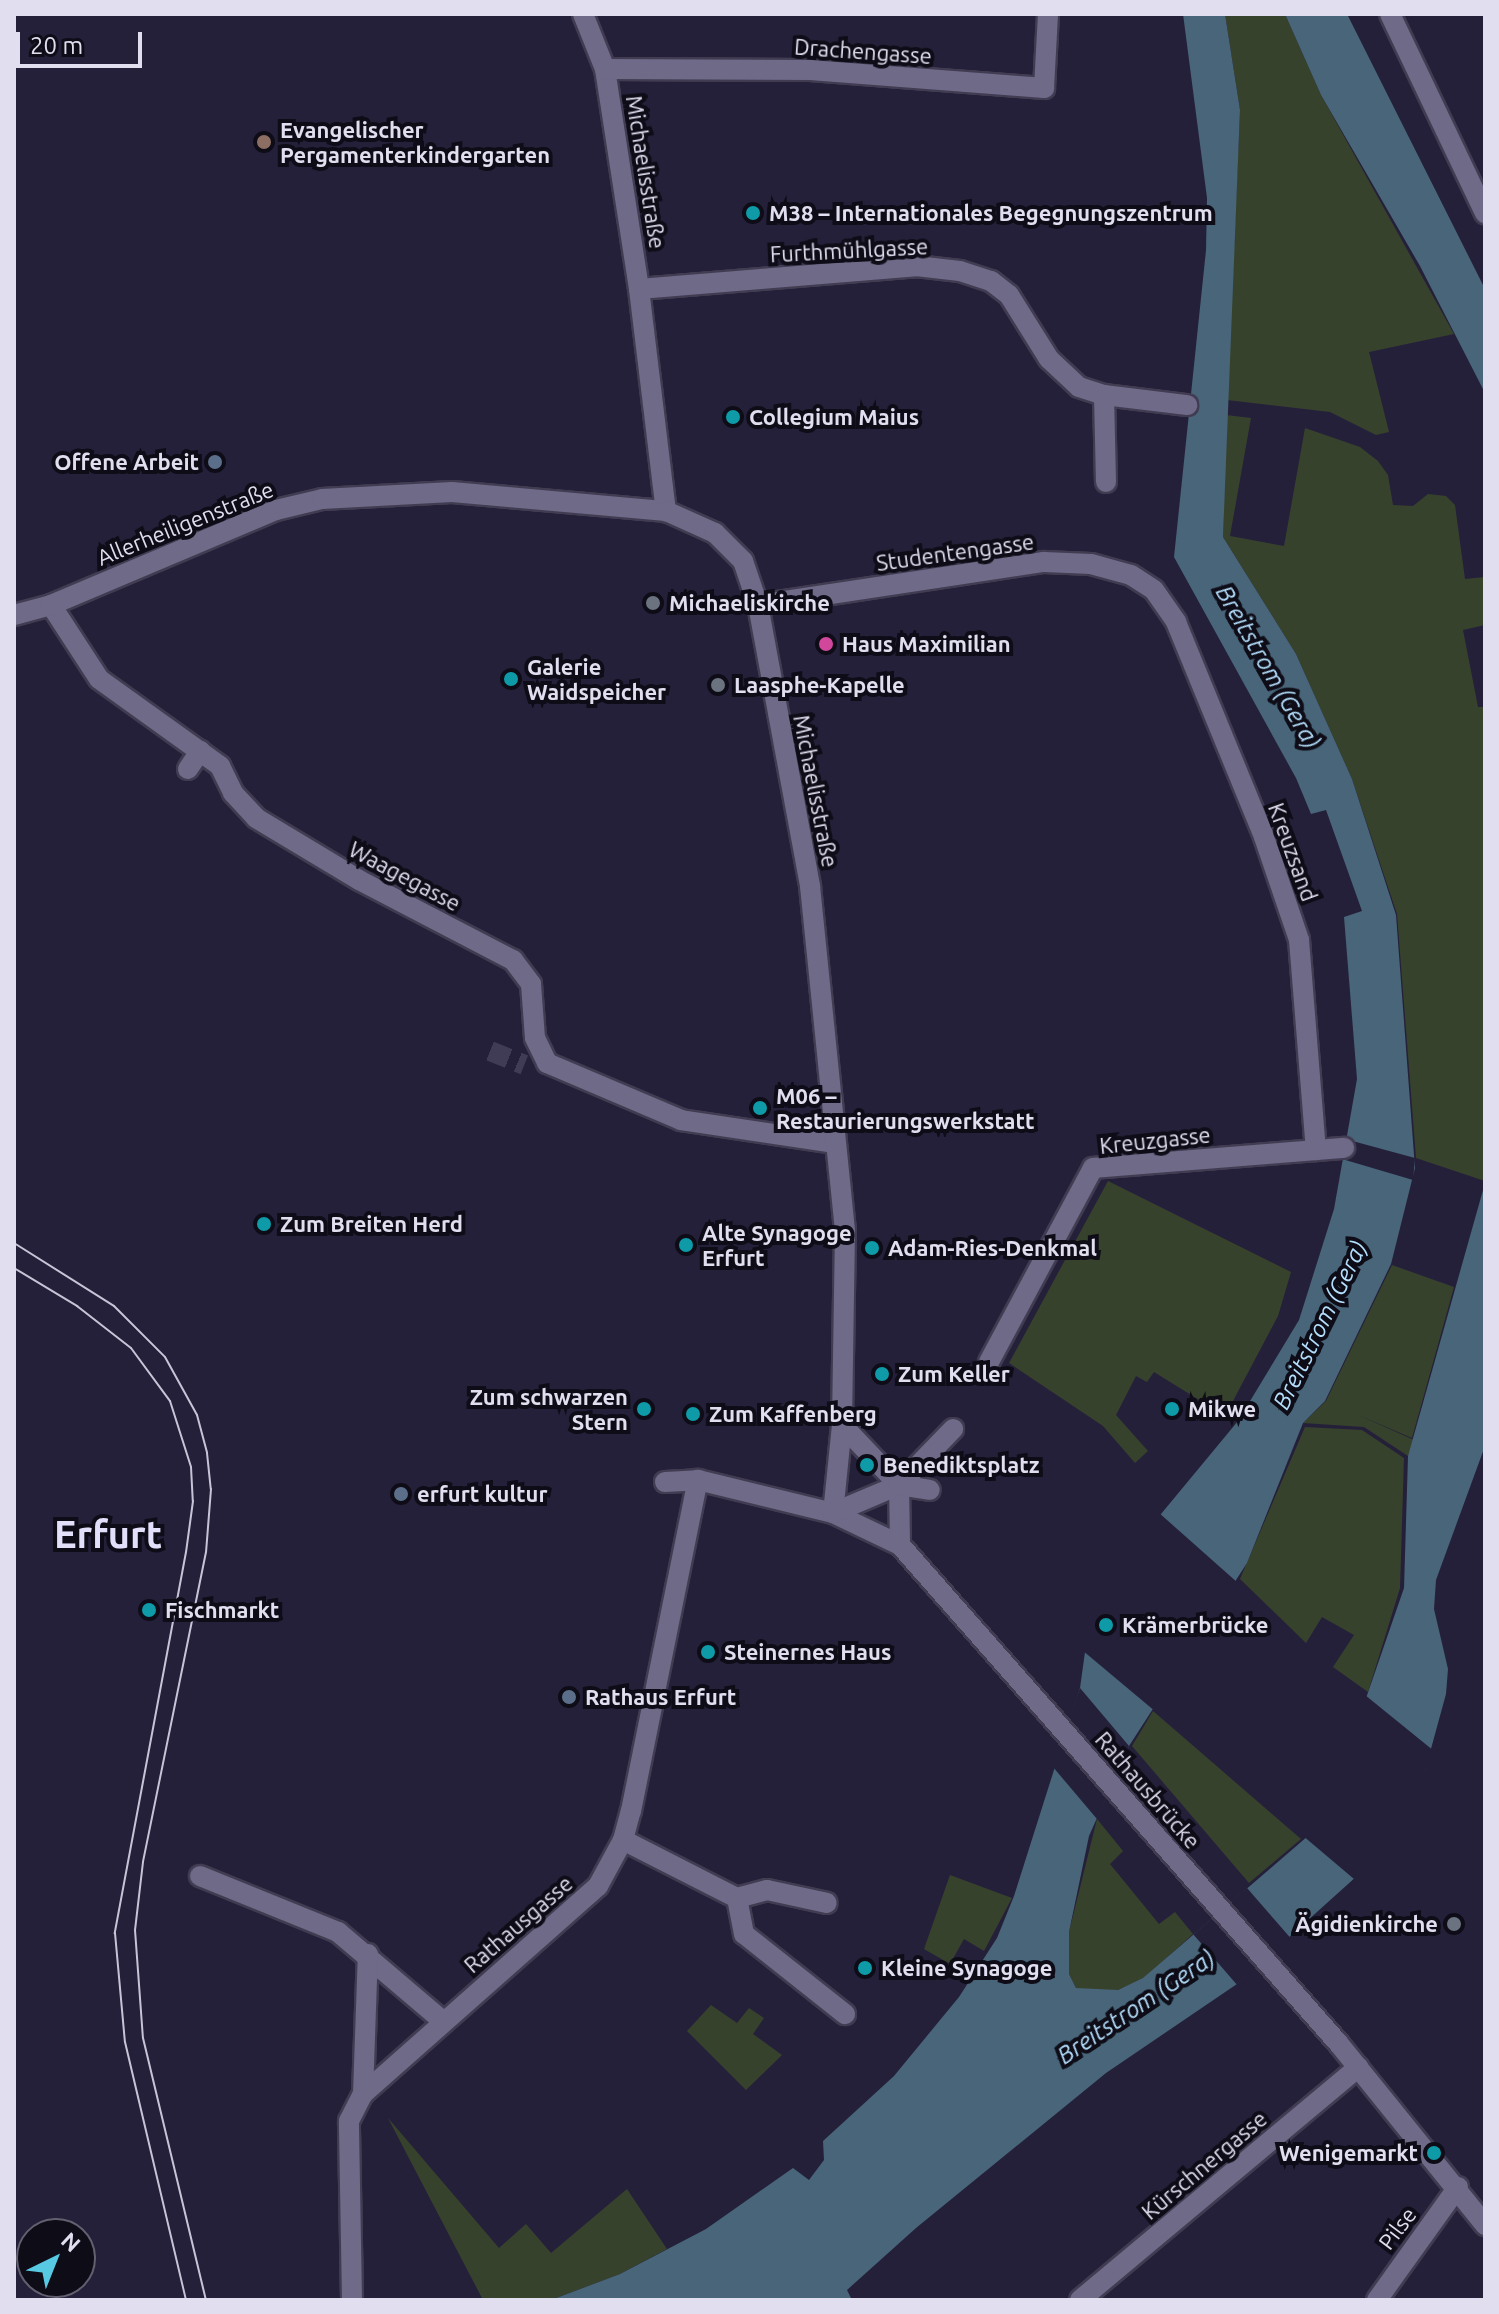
<!DOCTYPE html>
<meta charset="utf-8">
<style>
body{margin:0}
#map{position:relative;width:1499px;height:2314px;overflow:hidden;background:#25203a;font-family:Ubuntu,sans-serif}
div>[style]{position:absolute}
[style*='--x']{left:calc(var(--x)*1px);top:calc(var(--y)*1px);width:calc(var(--w)*1px);rotate:calc(var(--a)*1deg)}
.green>*{inset:0;background:#37422d}
.water>*{inset:0;background:#486579}
.pier>*{inset:0;background:#25203a;transform-origin:0 0}
.minor-tunnel>*{height:20px;margin-top:-10px;transform-origin:0;background:repeating-linear-gradient(90deg,#413c55 0 20px,transparent 0 30px)}
.roads{filter:drop-shadow(2px 0 #413c52) drop-shadow(-2px 0 #413c52) drop-shadow(0 2px #413c52) drop-shadow(0 -2px #413c52)}
.minor>*{height:20px;margin:-10px;padding:0 10px;transform-origin:10px;border-radius:10px;background:#6e6a88}
.tram>*{height:2px;margin:-1px;padding:0 1px;transform-origin:1px;border-radius:1px;background:#c8c4d7}
.dots>*{width:22px;height:22px;translate:-50% -50%;box-sizing:border-box;border:4px solid #0e0c17;border-radius:50%}
span{translate:-50% -50%;white-space:nowrap;text-align:center;line-height:1.15;-webkit-text-stroke:8px #0e0c17;paint-order:stroke}
.street-label{font-size:22px;color:#e1def0}
.poi-label{font-size:22px;color:#e1def0;font-weight:700}
.left{translate:0 -50%;text-align:left}
.right{translate:-100% -50%;text-align:right}
.water-label{font-size:24px;color:#b3defc;font-style:italic}
.town-label{font-size:38px;color:#e2dffb;font-weight:700}
.frame{position:absolute;inset:0;border:16px solid #e1def0;pointer-events:none}
.north{position:absolute;left:16px;top:2218px;width:80px;height:80px;box-sizing:border-box;background:#0e0c17;border:2px solid #62606e;border-radius:50%;rotate:43deg;font-size:22px;font-weight:700;line-height:32px;text-align:center;color:#e1def0}
.north::after{content:'';display:block;margin:auto;width:28px;height:36px;background:#58c9e3;clip-path:polygon(50% 0,100% 100%,50% 72%,0 100%)}
.scale{position:absolute;left:16px;top:32px;width:126px;height:36px;box-sizing:border-box;border:4px solid #e1def0;border-top:0;padding-left:10px;font-size:24px;line-height:28px;white-space:nowrap;color:#e1def0;-webkit-text-stroke:6px #0e0c17;paint-order:stroke}
</style>
<div id="map">
<div class="green">
<div style="clip-path:polygon(1225px 14px,1285px 14px,1321px 95px,1454px 334px,1369px 352px,1389px 432px,1376px 435px,1330px 412px,1227px 400px,1240px 110px)"></div>
<div style="clip-path:polygon(1226px 415px,1251px 418px,1230px 536px,1284px 546px,1305px 428px,1360px 447px,1378px 461px,1388px 475px,1393px 505px,1413px 506px,1428px 494px,1446px 496px,1455px 505px,1465px 579px,1485px 577px,1485px 625px,1463px 630px,1478px 707px,1485px 707px,1485px 1181px,1416px 1158px,1397px 914px,1352px 779px,1296px 654px,1223px 537px)"></div>
<div style="clip-path:polygon(1108px 1181px,1291px 1272px,1278px 1316px,1225px 1416px,1154px 1372px,1147px 1382px,1136px 1376px,1116px 1415px,1148px 1451px,1135px 1463px,1103px 1426px,1009px 1363px)"></div>
<div style="clip-path:polygon(1392px 1265px,1454px 1287px,1412px 1438px,1356px 1414px,1414px 1440px,1408px 1456px,1364px 1427px,1303px 1423px,1326px 1401px)"></div>
<div style="clip-path:polygon(1305px 1427px,1362px 1430px,1404px 1458px,1400px 1588px,1368px 1692px,1333px 1667px,1354px 1635px,1322px 1617px,1306px 1643px,1240px 1579px)"></div>
<div style="clip-path:polygon(1153px 1711px,1301px 1839px,1249px 1883px,1132px 1746px)"></div>
<div style="clip-path:polygon(1097px 1819px,1123px 1851px,1110px 1864px,1159px 1924px,1175px 1912px,1193px 1934px,1143px 1979px,1118px 1990px,1091px 1991px,1076px 1988px,1069px 1974px,1069px 1932px)"></div>
<div style="clip-path:polygon(950px 1875px,1012px 1898px,984px 1951px,964px 1939px,950px 1964px,924px 1949px)"></div>
<div style="clip-path:polygon(711px 2005px,737px 2023px,749px 2008px,764px 2018px,753px 2034px,782px 2055px,746px 2090px,687px 2031px)"></div>
<div style="clip-path:polygon(388px 2118px,499px 2248px,526px 2224px,551px 2253px,627px 2189px,667px 2249px,620px 2274px,551px 2300px,483px 2300px)"></div>
</div>
<div class="water">
<div style="clip-path:polygon(1183px 14px,1225px 14px,1240px 110px,1223px 537px,1296px 654px,1352px 779px,1396px 915px,1415px 1168px,1391px 1264px,1325px 1401px,1303px 1423px,1247px 1563px,1129px 1746px,1089px 1836px,1069px 1932px,1069px 1974px,1076px 1988px,1118px 1990px,1143px 1978px,1323px 1823px,1404px 1588px,1408px 1456px,1485px 1183px,1485px 1446px,1436px 1580px,1434px 1609px,1448px 1669px,1446px 1694px,1426px 1767px,1377px 1858px,1237px 1984px,1106px 2073px,916px 2228px,847px 2290px,852px 2300px,551px 2300px,620px 2274px,706px 2229px,793px 2168px,809px 2180px,824px 2160px,823px 2141px,894px 2076px,959px 1997px,997px 1938px,1014px 1896px,1080px 1688px,1085px 1652px,1161px 1514px,1238px 1421px,1299px 1320px,1334px 1209px,1357px 1079px,1344px 917px,1362px 911px,1326px 810px,1311px 814px,1296px 778px,1174px 557px,1206px 250px,1207px 198px)"></div>
<div style="clip-path:polygon(1285px 14px,1347px 14px,1485px 289px,1485px 393px,1420px 266px,1321px 95px)"></div>
</div>
<div class="pier">
<div style="clip-path:polygon(1345px 1139px,1415px 1158px,1413px 1180px,1342px 1159px)"></div>
<div style="clip-path:polygon(1158px 1512px,1238px 1583px,1156px 1712px,1082px 1650px)"></div>
<div style="clip-path:polygon(1080px 1688px,1129px 1746px,1097px 1819px,1053px 1767px)"></div>
<div style="clip-path:polygon(1365px 1695px,1434px 1751px,1381px 1860px,1345px 1891px,1354px 1879px,1302px 1835px,1319px 1821px)"></div>
<div style="left:1247px;top:1888px;width:66px;height:71px;rotate:49deg"></div>
</div>
<div class="minor-tunnel">
<div style="--x:490;--y:1051;--w:37;--a:22"></div>
</div>
<div class="roads">
<div class="minor">
<div style="--x:583;--y:14;--w:59;--a:68.2"></div>
<div style="--x:605;--y:69;--w:223;--a:81.2"></div>
<div style="--x:639;--y:289;--w:224;--a:83.1"></div>
<div style="--x:1390;--y:14;--w:221;--a:64.5"></div>
<div style="--x:605;--y:69;--w:205;--a:0.3"></div>
<div style="--x:810;--y:70;--w:235;--a:4.4"></div>
<div style="--x:1044;--y:88;--w:74;--a:-86.9"></div>
<div style="--x:639;--y:289;--w:278;--a:-4.7"></div>
<div style="--x:916;--y:266;--w:44;--a:6.5"></div>
<div style="--x:960;--y:271;--w:33;--a:18"></div>
<div style="--x:991;--y:281;--w:23;--a:38"></div>
<div style="--x:1009;--y:295;--w:75;--a:58"></div>
<div style="--x:1049;--y:359;--w:41;--a:43"></div>
<div style="--x:1079;--y:387;--w:26;--a:18"></div>
<div style="--x:1104;--y:395;--w:84;--a:6.9"></div>
<div style="--x:1104;--y:395;--w:87;--a:88.7"></div>
<div style="--x:51;--y:605;--w:88;--a:57"></div>
<div style="--x:99;--y:679;--w:149;--a:35.7"></div>
<div style="--x:220;--y:766;--w:30;--a:64"></div>
<div style="--x:233;--y:793;--w:34;--a:47"></div>
<div style="--x:256;--y:818;--w:120;--a:31"></div>
<div style="--x:359;--y:880;--w:174;--a:27.5"></div>
<div style="--x:513;--y:960;--w:30;--a:53"></div>
<div style="--x:531;--y:984;--w:54;--a:85.8"></div>
<div style="--x:535;--y:1038;--w:28;--a:64"></div>
<div style="--x:547;--y:1063;--w:146;--a:23"></div>
<div style="--x:681;--y:1120;--w:156;--a:8.5"></div>
<div style="--x:758;--y:605;--w:289;--a:-8.6"></div>
<div style="--x:1044;--y:562;--w:47;--a:2.4"></div>
<div style="--x:1091;--y:564;--w:41;--a:15.4"></div>
<div style="--x:1131;--y:575;--w:27;--a:33"></div>
<div style="--x:1154;--y:590;--w:39;--a:55"></div>
<div style="--x:1176;--y:622;--w:232;--a:67.7"></div>
<div style="--x:1264;--y:837;--w:109;--a:71.2"></div>
<div style="--x:1299;--y:940;--w:211;--a:85.4"></div>
<div style="--x:14;--y:615;--w:38;--a:-15"></div>
<div style="--x:51;--y:605;--w:244;--a:-22.9"></div>
<div style="--x:276;--y:510;--w:47;--a:-13.4"></div>
<div style="--x:322;--y:499;--w:130;--a:-3.1"></div>
<div style="--x:452;--y:492;--w:215;--a:5.1"></div>
<div style="--x:666;--y:511;--w:54;--a:24.2"></div>
<div style="--x:715;--y:533;--w:40;--a:45"></div>
<div style="--x:743;--y:561;--w:46;--a:71.2"></div>
<div style="--x:758;--y:605;--w:286;--a:79.5"></div>
<div style="--x:810;--y:886;--w:347;--a:84.2"></div>
<div style="--x:845;--y:1231;--w:194;--a:90.9"></div>
<div style="--x:842;--y:1425;--w:88;--a:95.8"></div>
<div style="--x:188;--y:769;--w:22;--a:-56"></div>
<div style="--x:989;--y:1362;--w:220;--a:-61.8"></div>
<div style="--x:1093;--y:1168;--w:252;--a:-4.6"></div>
<div style="--x:842;--y:1425;--w:83;--a:46.5"></div>
<div style="--x:899;--y:1485;--w:60;--a:89"></div>
<div style="--x:665;--y:1482;--w:33;--a:-3"></div>
<div style="--x:698;--y:1480;--w:139;--a:13.7"></div>
<div style="--x:833;--y:1513;--w:74;--a:25.5"></div>
<div style="--x:900;--y:1545;--w:665;--a:48.66"></div>
<div style="--x:1339;--y:2044;--w:233;--a:51.1"></div>
<div style="--x:899;--y:1485;--w:78;--a:-46"></div>
<div style="--x:833;--y:1513;--w:72;--a:-23"></div>
<div style="--x:899;--y:1485;--w:31;--a:9"></div>
<div style="--x:623;--y:1840;--w:128;--a:27"></div>
<div style="--x:737;--y:1898;--w:37;--a:79"></div>
<div style="--x:744;--y:1934;--w:129;--a:38.4"></div>
<div style="--x:200;--y:1876;--w:149;--a:22.1"></div>
<div style="--x:338;--y:1932;--w:138;--a:40.3"></div>
<div style="--x:737;--y:1898;--w:31;--a:-15"></div>
<div style="--x:767;--y:1890;--w:61;--a:12.2"></div>
<div style="--x:363;--y:2094;--w:140;--a:-88"></div>
<div style="--x:352;--y:2300;--w:179;--a:-91"></div>
<div style="--x:349;--y:2121;--w:30;--a:-63"></div>
<div style="--x:363;--y:2094;--w:314;--a:-41.5"></div>
<div style="--x:598;--y:1886;--w:52;--a:-61.5"></div>
<div style="--x:623;--y:1840;--w:30;--a:-75"></div>
<div style="--x:631;--y:1811;--w:338;--a:-78.6"></div>
<div style="--x:1080;--y:2300;--w:363;--a:-39.9"></div>
<div style="--x:1377;--y:2300;--w:139;--a:-54.4"></div>
</div>
</div>
<div class="tram">
<div style="--x:14;--y:1243;--w:118;--a:32.2"></div>
<div style="--x:114;--y:1306;--w:72;--a:45"></div>
<div style="--x:165;--y:1357;--w:66;--a:61.1"></div>
<div style="--x:197;--y:1415;--w:39;--a:75"></div>
<div style="--x:207;--y:1453;--w:36;--a:84"></div>
<div style="--x:211;--y:1489;--w:63;--a:94.5"></div>
<div style="--x:206;--y:1552;--w:316;--a:101.5"></div>
<div style="--x:143;--y:1862;--w:68;--a:96.7"></div>
<div style="--x:135;--y:1930;--w:108;--a:85.8"></div>
<div style="--x:143;--y:2038;--w:269;--a:76.5"></div>
<div style="--x:14;--y:1268;--w:74;--a:31.1"></div>
<div style="--x:77;--y:1306;--w:68;--a:37.9"></div>
<div style="--x:131;--y:1348;--w:66;--a:53.7"></div>
<div style="--x:170;--y:1401;--w:69;--a:72.3"></div>
<div style="--x:191;--y:1467;--w:34;--a:87"></div>
<div style="--x:193;--y:1501;--w:51;--a:97.8"></div>
<div style="--x:186;--y:1552;--w:388;--a:100.6"></div>
<div style="--x:115;--y:1933;--w:109;--a:84.8"></div>
<div style="--x:125;--y:2042;--w:265;--a:76.7"></div>
</div>
<div class="dots">
<div style="left:264px;top:142px;background:#8d6e63"></div>
<div style="left:753px;top:213px;background:#0f9aa8"></div>
<div style="left:733px;top:417px;background:#0f9aa8"></div>
<div style="left:215px;top:462px;background:#5c6f8a"></div>
<div style="left:653px;top:603px;background:#6b7280"></div>
<div style="left:826px;top:644px;background:#d1479c"></div>
<div style="left:511px;top:679px;background:#0f9aa8"></div>
<div style="left:718px;top:685px;background:#6b7280"></div>
<div style="left:760px;top:1108px;background:#0f9aa8"></div>
<div style="left:264px;top:1224px;background:#0f9aa8"></div>
<div style="left:686px;top:1245px;background:#0f9aa8"></div>
<div style="left:872px;top:1248px;background:#0f9aa8"></div>
<div style="left:882px;top:1374px;background:#0f9aa8"></div>
<div style="left:644px;top:1409px;background:#0f9aa8"></div>
<div style="left:1172px;top:1409px;background:#0f9aa8"></div>
<div style="left:693px;top:1414px;background:#0f9aa8"></div>
<div style="left:867px;top:1465px;background:#0f9aa8"></div>
<div style="left:401px;top:1494px;background:#5c6f8a"></div>
<div style="left:149px;top:1610px;background:#0f9aa8"></div>
<div style="left:1106px;top:1625px;background:#0f9aa8"></div>
<div style="left:708px;top:1652px;background:#0f9aa8"></div>
<div style="left:569px;top:1697px;background:#5c6f8a"></div>
<div style="left:1454px;top:1924px;background:#6b7280"></div>
<div style="left:865px;top:1968px;background:#0f9aa8"></div>
<div style="left:1434px;top:2153px;background:#0f9aa8"></div>
</div>
<div class="street-label">
<span style="left:863px;top:51px;rotate:4deg">Drachengasse</span>
<span style="left:646px;top:172px;rotate:81deg">Michaelisstraße</span>
<span style="left:849px;top:250px;rotate:-3deg">Furthmühlgasse</span>
<span style="left:185px;top:523px;rotate:-22deg">Allerheiligenstraße</span>
<span style="left:955px;top:552px;rotate:-8deg">Studentengasse</span>
<span style="left:816px;top:791px;rotate:79deg">Michaelisstraße</span>
<span style="left:1293px;top:852px;rotate:70deg">Kreuzsand</span>
<span style="left:405px;top:876px;rotate:28deg">Waagegasse</span>
<span style="left:1155px;top:1140px;rotate:-6deg">Kreuzgasse</span>
<span style="left:1148px;top:1790px;rotate:49deg">Rathausbrücke</span>
<span style="left:518px;top:1924px;rotate:-41deg">Rathausgasse</span>
<span style="left:1204px;top:2165px;rotate:-40deg">Kürschnergasse</span>
<span style="left:1397px;top:2228px;rotate:-53deg">Pilse</span>
</div>
<div class="poi-label">
<span class="left" style="left:280px;top:142px">Evangelischer<br>Pergamenterkindergarten</span>
<span class="left" style="left:769px;top:213px">M38 – Internationales Begegnungszentrum</span>
<span class="left" style="left:749px;top:417px">Collegium Maius</span>
<span class="right" style="left:199px;top:462px">Offene Arbeit</span>
<span class="left" style="left:669px;top:603px">Michaeliskirche</span>
<span class="left" style="left:842px;top:644px">Haus Maximilian</span>
<span class="left" style="left:527px;top:679px">Galerie<br>Waidspeicher</span>
<span class="left" style="left:734px;top:685px">Laasphe-Kapelle</span>
<span class="left" style="left:776px;top:1108px">M06 –<br>Restaurierungswerkstatt</span>
<span class="left" style="left:280px;top:1224px">Zum Breiten Herd</span>
<span class="left" style="left:702px;top:1245px">Alte Synagoge<br>Erfurt</span>
<span class="left" style="left:888px;top:1248px">Adam-Ries-Denkmal</span>
<span class="left" style="left:898px;top:1374px">Zum Keller</span>
<span class="right" style="left:628px;top:1409px">Zum schwarzen<br>Stern</span>
<span class="left" style="left:1188px;top:1409px">Mikwe</span>
<span class="left" style="left:709px;top:1414px">Zum Kaffenberg</span>
<span class="left" style="left:883px;top:1465px">Benediktsplatz</span>
<span class="left" style="left:417px;top:1494px">erfurt kultur</span>
<span class="left" style="left:165px;top:1610px">Fischmarkt</span>
<span class="left" style="left:1122px;top:1625px">Krämerbrücke</span>
<span class="left" style="left:724px;top:1652px">Steinernes Haus</span>
<span class="left" style="left:585px;top:1697px">Rathaus Erfurt</span>
<span class="right" style="left:1438px;top:1924px">Ägidienkirche</span>
<span class="left" style="left:881px;top:1968px">Kleine Synagoge</span>
<span class="right" style="left:1418px;top:2153px">Wenigemarkt</span>
</div>
<div class="water-label">
<span style="left:1268px;top:667px;rotate:60deg">Breitstrom (Gera)</span>
<span style="left:1320px;top:1325px;rotate:-64deg">Breitstrom (Gera)</span>
<span style="left:1136px;top:2007px;rotate:-34deg">Breitstrom (Gera)</span>
</div>
<div class="town-label">
<span style="left:108px;top:1535px">Erfurt</span>
</div>
<div class="frame"></div>
<div class="north">N</div>
<div class="scale">20 m</div>
</div>
